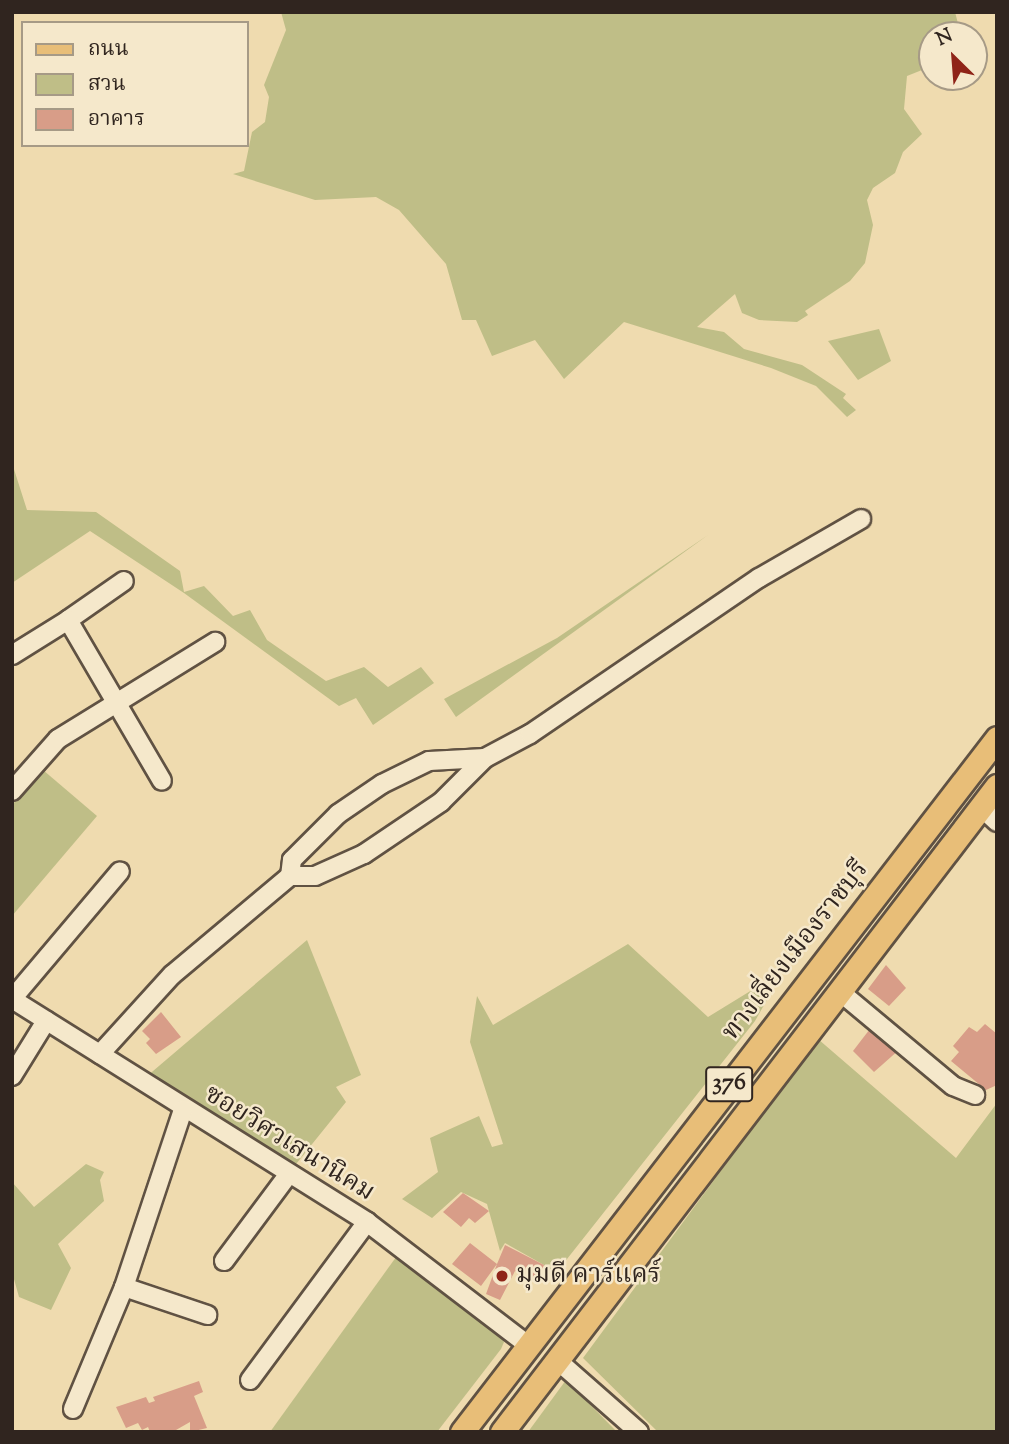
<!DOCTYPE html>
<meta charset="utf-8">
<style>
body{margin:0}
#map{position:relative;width:1009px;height:1444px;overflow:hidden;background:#efdbaf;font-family:"Sorts Mill Goudy","Noto Serif Thai",serif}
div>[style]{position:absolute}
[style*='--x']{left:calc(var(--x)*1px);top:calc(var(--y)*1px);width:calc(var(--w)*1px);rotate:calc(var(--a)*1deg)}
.green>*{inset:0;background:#bfbe87}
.building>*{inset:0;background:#d89d88}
.roads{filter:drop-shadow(2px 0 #605243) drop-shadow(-2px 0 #605243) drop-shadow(0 2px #605243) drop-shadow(0 -2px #605243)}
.minor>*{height:18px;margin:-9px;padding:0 9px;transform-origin:9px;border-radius:9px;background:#f5e8cb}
.major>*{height:23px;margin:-11.5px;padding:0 11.5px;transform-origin:11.5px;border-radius:11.5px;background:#e8be78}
.dots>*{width:19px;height:19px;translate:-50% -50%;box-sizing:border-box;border:4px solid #f5e8cb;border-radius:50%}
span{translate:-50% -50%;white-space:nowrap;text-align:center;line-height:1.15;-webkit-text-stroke:5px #f5e8cb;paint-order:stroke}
.shield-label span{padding:2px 5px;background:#f5e8cb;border:2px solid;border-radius:5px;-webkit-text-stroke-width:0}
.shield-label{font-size:24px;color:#30251f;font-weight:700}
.street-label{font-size:26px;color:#30251f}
.poi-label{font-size:26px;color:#30251f}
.left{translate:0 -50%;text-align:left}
.frame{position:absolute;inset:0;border:14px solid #30251f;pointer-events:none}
.legend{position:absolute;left:21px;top:21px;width:228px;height:126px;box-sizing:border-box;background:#f5e8cb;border:2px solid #a69a86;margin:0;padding:9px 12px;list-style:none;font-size:21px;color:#30251f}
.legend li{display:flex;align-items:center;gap:14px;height:35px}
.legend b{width:35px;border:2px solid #a69a86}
.north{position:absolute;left:918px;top:21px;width:70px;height:70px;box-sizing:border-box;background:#f5e8cb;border:2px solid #a69a86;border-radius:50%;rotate:335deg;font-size:19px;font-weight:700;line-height:28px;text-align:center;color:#30251f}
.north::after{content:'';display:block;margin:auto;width:24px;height:32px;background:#8f2418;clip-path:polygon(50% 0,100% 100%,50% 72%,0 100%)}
</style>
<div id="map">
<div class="green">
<div style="clip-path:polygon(281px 12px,955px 12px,961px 35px,932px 35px,932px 66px,907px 76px,904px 109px,922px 134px,903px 152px,895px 173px,873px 188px,867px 200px,873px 225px,865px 263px,850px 281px,805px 311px,808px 315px,797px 322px,759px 320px,742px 313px,735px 294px,697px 327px,724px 332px,744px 349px,802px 365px,846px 394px,843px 398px,856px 410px,847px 417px,816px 386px,771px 368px,624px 322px,564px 379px,535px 340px,492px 356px,476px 320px,462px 320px,446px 264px,399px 210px,376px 197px,315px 200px,233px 174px,244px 171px,252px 132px,265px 122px,269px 97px,264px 85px,286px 30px)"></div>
<div style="clip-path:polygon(879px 329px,891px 361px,858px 380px,828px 341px)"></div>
<div style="clip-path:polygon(12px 463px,27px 510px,96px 512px,180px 571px,184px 592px,204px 586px,233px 616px,250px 610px,267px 640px,326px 681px,364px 667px,388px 687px,421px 667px,434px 683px,373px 725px,356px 698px,339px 706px,184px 593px,90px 531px,12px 583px)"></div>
<div style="clip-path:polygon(708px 535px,456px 717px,444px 699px,557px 638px)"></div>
<div style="clip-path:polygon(43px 770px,97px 816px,12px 916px,12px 805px)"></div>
<div style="clip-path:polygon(307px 940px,361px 1075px,336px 1087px,346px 1102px,292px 1169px,146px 1077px)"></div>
<div style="clip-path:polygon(628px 944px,708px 1017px,752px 990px,772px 991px,755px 1021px,552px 1278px,544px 1265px,505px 1243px,500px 1251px,487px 1204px,461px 1192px,432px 1218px,402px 1199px,438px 1172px,430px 1138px,479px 1116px,492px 1147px,503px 1144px,470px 1042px,477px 996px,493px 1025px)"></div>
<div style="clip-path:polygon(818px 1039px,956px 1158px,997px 1103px,997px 1432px,658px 1432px,583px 1358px)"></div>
<div style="clip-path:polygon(86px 1164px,104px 1172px,100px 1180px,104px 1201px,58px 1244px,71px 1268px,51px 1310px,19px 1297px,12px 1272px,12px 1182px,34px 1207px)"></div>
<div style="clip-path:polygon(399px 1253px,500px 1332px,504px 1342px,501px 1349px,437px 1432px,270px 1432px)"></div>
<div style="clip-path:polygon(566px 1380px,617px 1432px,528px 1432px)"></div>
</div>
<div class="building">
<div style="clip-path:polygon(886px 965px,906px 988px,889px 1006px,868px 989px)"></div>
<div style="clip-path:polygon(161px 1012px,181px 1037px,156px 1054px,146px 1043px,150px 1039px,142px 1031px)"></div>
<div style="clip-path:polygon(985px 1024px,997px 1034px,997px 1085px,986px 1090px,951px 1061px,959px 1052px,953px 1046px,969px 1027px,977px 1032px)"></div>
<div style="clip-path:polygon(873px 1025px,900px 1049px,874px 1072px,853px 1051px)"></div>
<div style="clip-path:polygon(463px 1193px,489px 1211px,475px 1223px,469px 1218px,461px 1227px,443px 1212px)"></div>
<div style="clip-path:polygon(470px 1243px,497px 1264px,505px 1245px,544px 1265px,537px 1281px,515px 1271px,500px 1300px,486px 1294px,497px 1264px,481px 1286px,452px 1264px)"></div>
<div style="clip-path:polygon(199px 1381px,203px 1392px,194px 1396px,207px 1428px,190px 1432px,190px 1422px,176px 1430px,150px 1432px,148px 1427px,142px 1430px,138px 1423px,126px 1428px,116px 1407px,146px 1397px,149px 1403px,155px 1401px,153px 1397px)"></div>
</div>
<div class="roads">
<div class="minor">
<div style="--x:68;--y:620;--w:68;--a:-34.9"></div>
<div style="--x:12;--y:655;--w:66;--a:-32"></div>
<div style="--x:68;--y:620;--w:186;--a:59.7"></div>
<div style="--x:12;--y:791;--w:69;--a:-48.5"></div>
<div style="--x:58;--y:739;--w:185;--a:-31.7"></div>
<div style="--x:981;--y:807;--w:22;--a:43"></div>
<div style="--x:290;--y:876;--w:16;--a:-83"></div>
<div style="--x:292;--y:860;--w:65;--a:-45"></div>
<div style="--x:338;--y:814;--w:53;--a:-34.3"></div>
<div style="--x:382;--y:784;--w:52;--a:-26.1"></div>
<div style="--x:429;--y:761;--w:56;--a:-3.1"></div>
<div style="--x:839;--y:991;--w:148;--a:39.8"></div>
<div style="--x:953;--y:1086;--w:24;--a:22"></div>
<div style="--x:12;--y:999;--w:419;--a:32.1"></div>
<div style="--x:367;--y:1222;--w:204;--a:37.4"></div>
<div style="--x:12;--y:999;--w:167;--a:-49.8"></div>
<div style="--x:100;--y:1054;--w:107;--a:-47.7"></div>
<div style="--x:172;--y:975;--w:154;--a:-40"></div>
<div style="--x:290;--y:876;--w:25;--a:0"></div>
<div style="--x:315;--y:876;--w:54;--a:-24.2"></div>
<div style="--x:364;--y:854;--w:93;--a:-34"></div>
<div style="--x:441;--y:802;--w:62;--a:-45"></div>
<div style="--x:485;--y:758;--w:51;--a:-28.1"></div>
<div style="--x:530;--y:734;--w:277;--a:-34.3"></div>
<div style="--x:759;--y:578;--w:118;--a:-30"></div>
<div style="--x:12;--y:1076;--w:65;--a:-58.3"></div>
<div style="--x:224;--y:1261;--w:107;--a:-53.3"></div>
<div style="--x:124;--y:1287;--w:88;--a:18.6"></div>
<div style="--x:557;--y:1360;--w:109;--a:41.3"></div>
<div style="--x:250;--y:1380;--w:197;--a:-53.5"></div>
<div style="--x:73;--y:1409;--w:132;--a:-67.3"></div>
<div style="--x:124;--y:1287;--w:187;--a:-71.6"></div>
</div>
<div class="major">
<div style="--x:462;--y:1432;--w:876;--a:-52.37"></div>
<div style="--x:502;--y:1432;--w:814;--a:-52.54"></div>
</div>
</div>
<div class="dots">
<div style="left:502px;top:1276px;background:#8f2418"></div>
</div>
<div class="shield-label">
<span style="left:729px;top:1084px">376</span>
</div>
<div class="street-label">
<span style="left:796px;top:951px;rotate:-52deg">ทางเลี่ยงเมืองราชบุรี</span>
<span style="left:289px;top:1144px;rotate:32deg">ซอยวิศวเสนานิคม</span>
</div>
<div class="poi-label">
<span class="left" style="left:516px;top:1276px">มุมดี คาร์แคร์</span>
</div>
<div class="frame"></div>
<ul class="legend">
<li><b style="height:9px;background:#e8be78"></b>ถนน</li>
<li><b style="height:19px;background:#bfbe87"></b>สวน</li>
<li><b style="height:19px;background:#d89d88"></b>อาคาร</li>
</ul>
<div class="north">N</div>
</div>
